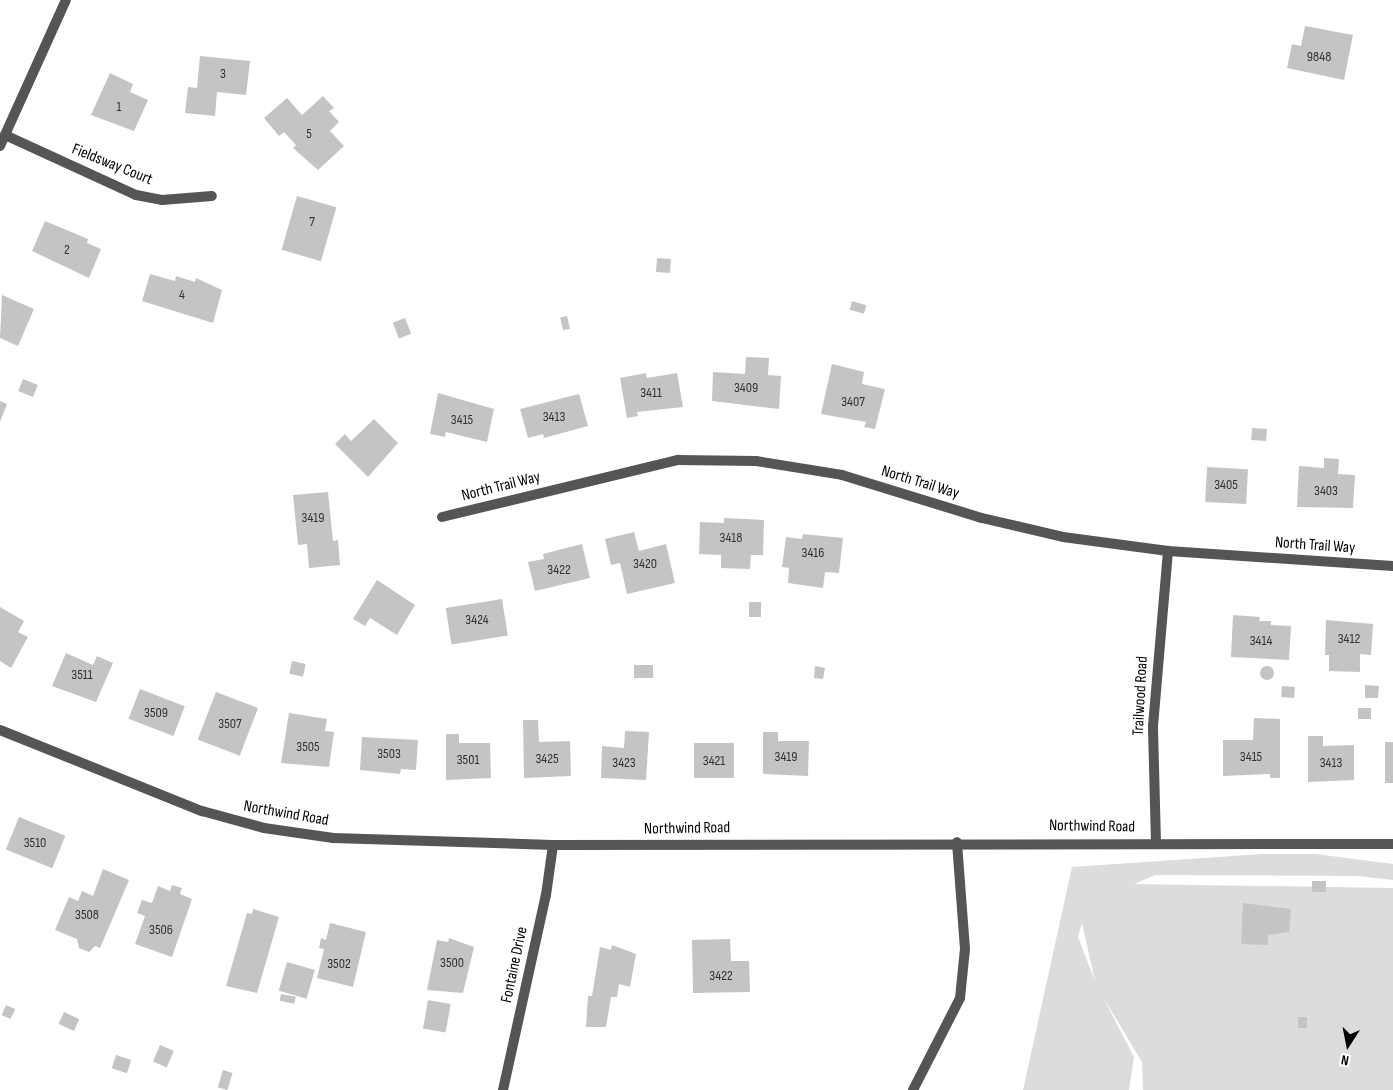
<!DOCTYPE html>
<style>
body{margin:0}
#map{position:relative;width:1393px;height:1090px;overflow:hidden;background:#fff;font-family:"Sofia Sans Condensed",sans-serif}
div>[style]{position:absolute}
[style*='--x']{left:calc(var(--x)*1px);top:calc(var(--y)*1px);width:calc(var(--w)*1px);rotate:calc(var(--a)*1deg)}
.green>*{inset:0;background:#dcdcdc}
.building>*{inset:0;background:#c4c4c4;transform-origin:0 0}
.round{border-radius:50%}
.service>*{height:10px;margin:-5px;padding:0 5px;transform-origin:5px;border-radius:5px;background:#555}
.minor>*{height:10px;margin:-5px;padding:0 5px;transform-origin:5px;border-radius:5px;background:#555}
.tertiary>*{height:10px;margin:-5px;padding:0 5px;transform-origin:5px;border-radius:5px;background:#555}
span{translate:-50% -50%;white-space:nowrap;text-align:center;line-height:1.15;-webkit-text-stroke:4.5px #fff;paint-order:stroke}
.number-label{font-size:14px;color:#313131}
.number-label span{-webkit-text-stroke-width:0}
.street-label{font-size:16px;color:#000}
.north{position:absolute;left:1323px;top:1020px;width:50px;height:50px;-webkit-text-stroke:4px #fff;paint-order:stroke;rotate:191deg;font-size:14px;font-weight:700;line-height:20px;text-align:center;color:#000}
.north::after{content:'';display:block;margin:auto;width:18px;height:22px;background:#000;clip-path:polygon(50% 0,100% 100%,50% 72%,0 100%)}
</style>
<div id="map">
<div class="green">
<div style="clip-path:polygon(evenodd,1262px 854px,1316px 854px,1393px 864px,1393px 880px,1358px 876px,1155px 875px,1134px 884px,1393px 888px,1393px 1090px,1143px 1090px,1142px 1062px,1103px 997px,1134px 1057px,1129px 1090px,1023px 1090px,1072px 867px,1262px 854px,1082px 923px,1095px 981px,1078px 937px,1082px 923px)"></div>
</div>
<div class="building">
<div style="clip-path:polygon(1305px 26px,1353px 35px,1344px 80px,1287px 68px,1292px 44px,1301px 46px)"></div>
<div style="clip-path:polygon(200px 56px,250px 61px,246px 95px,217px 92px,215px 116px,185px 113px,188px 87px,197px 88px)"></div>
<div style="clip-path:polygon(110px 73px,133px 84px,130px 92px,148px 100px,134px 131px,91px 115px)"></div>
<div style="clip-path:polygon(323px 96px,334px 108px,329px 111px,339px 122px,330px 131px,344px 146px,318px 170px,293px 148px,296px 145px,284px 132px,279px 136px,264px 118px,287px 98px,302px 115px)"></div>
<div style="left:297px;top:196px;width:41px;height:56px;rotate:16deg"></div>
<div style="clip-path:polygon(45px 221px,88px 239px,87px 243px,101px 249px,89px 278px,32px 251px)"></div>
<div style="left:657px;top:258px;width:14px;height:14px;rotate:4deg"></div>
<div style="clip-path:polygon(150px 274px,175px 281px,176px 276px,195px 282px,196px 278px,222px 290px,213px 323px,142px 301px)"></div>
<div style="clip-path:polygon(2px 295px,34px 309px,18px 346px,0 338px)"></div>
<div style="left:852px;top:301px;width:15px;height:9px;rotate:16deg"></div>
<div style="left:567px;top:316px;width:13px;height:7px;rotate:77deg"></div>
<div style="left:405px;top:318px;width:17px;height:13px;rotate:69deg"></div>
<div style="clip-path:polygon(746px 357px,769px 358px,768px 375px,781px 376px,779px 409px,712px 401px,713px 372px,745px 374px)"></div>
<div style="clip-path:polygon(832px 364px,864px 372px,862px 384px,885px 389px,875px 429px,864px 427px,866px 422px,821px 414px)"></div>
<div style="clip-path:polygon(646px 373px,647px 378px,677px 373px,683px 407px,637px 412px,638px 416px,627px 418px,620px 378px)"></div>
<div style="left:23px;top:379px;width:16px;height:13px;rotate:22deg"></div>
<div style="clip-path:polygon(438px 393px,494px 409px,487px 442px,446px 432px,445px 437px,430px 434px)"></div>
<div style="clip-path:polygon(579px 394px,588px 426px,544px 438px,543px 434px,528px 438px,520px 409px)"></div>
<div style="clip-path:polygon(0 401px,7px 404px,0 422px)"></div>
<div style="clip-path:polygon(374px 419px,398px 443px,368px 477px,335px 444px,345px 434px,351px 441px)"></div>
<div style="left:1252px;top:428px;width:15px;height:12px;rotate:4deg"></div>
<div style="clip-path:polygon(1324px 458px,1339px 459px,1338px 474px,1355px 475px,1353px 508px,1297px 507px,1299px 466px,1324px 468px)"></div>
<div style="left:1207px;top:467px;width:41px;height:35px;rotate:3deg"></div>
<div style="clip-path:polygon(328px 492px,333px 541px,338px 540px,340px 565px,309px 568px,307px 544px,298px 545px,293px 495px)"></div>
<div style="clip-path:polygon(724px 518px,764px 520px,763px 555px,751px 555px,750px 569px,721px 568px,721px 555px,699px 554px,700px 522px,724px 523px)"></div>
<div style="clip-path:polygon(634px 532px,639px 551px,666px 544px,675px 583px,627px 594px,620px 563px,611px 565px,605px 539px)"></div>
<div style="clip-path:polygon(803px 534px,843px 538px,839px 573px,825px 572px,823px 588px,788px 583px,789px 568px,782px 567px,786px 537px,802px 539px)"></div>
<div style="clip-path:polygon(582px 544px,590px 578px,535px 591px,528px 562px,544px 559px,543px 554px)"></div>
<div style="clip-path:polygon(377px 580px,415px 605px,397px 635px,370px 618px,365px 626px,353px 619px)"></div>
<div style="left:502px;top:599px;width:37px;height:57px;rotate:81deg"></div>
<div style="left:749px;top:602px;width:12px;height:15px"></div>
<div style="clip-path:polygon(0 607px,24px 621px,18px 632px,28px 637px,11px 668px,0 661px)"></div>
<div style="clip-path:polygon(1233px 615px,1260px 617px,1259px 621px,1271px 621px,1271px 625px,1291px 626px,1289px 660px,1231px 657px)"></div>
<div style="clip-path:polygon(1326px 620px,1373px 624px,1371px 655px,1360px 654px,1360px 672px,1329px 671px,1329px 655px,1325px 655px)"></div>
<div style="clip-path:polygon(66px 653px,93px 665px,97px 656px,113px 663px,96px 702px,52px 686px)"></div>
<div style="left:292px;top:661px;width:14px;height:13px;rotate:12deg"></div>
<div style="left:634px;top:665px;width:19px;height:13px"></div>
<div class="round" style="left:1260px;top:666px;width:14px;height:14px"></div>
<div style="clip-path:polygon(815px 666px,825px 668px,823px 679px,814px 678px)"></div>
<div style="clip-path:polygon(1365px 685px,1379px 686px,1378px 698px,1365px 698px)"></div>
<div style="left:1282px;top:686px;width:13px;height:11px;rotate:4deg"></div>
<div style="left:140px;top:689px;width:48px;height:32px;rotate:21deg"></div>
<div style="left:216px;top:692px;width:45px;height:51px;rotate:21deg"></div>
<div style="left:1358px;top:708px;width:13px;height:11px"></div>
<div style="clip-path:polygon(289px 713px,327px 719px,325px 731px,334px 732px,329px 767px,281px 763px)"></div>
<div style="clip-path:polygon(1254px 718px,1280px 719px,1280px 778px,1270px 778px,1270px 774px,1223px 776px,1223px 740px,1253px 740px)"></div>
<div style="clip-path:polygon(523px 720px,538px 720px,539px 742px,570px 741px,571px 776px,524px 778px)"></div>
<div style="clip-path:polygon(625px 731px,649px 732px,646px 780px,601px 778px,602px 746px,624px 748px)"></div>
<div style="clip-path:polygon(763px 732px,778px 732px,778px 741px,809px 741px,808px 776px,763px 774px)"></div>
<div style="clip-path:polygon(446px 734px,459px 734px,459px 743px,490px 743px,491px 778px,446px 780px)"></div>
<div style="clip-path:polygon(1308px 736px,1323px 736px,1323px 746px,1354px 745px,1354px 780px,1308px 782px)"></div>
<div style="clip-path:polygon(362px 737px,418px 740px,416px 770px,401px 769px,400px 774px,360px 770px)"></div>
<div style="left:1385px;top:742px;width:8px;height:41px"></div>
<div style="left:694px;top:743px;width:40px;height:35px"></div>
<div style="left:19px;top:817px;width:50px;height:35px;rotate:22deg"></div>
<div style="clip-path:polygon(103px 869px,129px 880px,100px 948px,95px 946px,89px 952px,79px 948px,77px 939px,55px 930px,69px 897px,78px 901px,82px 891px,93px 896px)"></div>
<div style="left:1312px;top:881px;width:14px;height:11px"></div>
<div style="clip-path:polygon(172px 885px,182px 888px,180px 894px,192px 899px,172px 957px,135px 944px,145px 916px,137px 913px,142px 900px,152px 903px,158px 886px,170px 891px)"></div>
<div style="clip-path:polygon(1243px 903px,1291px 909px,1289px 932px,1268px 935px,1268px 945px,1241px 944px)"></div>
<div style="clip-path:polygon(253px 909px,279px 917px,257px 993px,226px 986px,247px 913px,252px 914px)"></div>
<div style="clip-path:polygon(330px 923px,366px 932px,353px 987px,317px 978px,324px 949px,319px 948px,321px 938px,326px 940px)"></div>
<div style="clip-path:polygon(449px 938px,474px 947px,463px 993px,427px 990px,437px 940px,448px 942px)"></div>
<div style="clip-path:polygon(730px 939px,731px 961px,749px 961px,750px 992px,693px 993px,692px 940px)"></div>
<div style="clip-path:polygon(612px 945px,636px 954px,630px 987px,619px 984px,617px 997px,611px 997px,606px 1027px,586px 1027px,588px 996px,592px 996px,600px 947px,611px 950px)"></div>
<div style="left:287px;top:962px;width:29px;height:30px;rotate:16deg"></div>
<div style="left:281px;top:994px;width:15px;height:7px;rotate:11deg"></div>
<div style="left:428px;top:1000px;width:23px;height:29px;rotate:10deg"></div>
<div style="left:6px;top:1005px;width:10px;height:11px;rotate:24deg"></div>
<div style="left:64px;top:1012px;width:17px;height:13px;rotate:25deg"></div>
<div style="left:1298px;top:1017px;width:9px;height:11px"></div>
<div style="left:160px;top:1045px;width:15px;height:18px;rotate:23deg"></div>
<div style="left:116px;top:1055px;width:16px;height:14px;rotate:18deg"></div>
<div style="left:223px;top:1070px;width:10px;height:18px;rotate:17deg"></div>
</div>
<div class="service">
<div style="--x:913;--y:1090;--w:103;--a:-62.9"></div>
<div style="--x:960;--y:998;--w:49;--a:-84.2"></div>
<div style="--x:965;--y:949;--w:107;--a:-94.3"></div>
</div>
<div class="minor">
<div style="--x:5;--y:135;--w:144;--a:24.6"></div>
<div style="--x:136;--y:195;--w:26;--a:11"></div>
<div style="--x:162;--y:200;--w:50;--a:-4.6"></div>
<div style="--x:442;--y:517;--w:243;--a:-13.6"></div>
<div style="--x:678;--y:460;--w:78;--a:0.7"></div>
<div style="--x:756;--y:461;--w:87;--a:9.2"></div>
<div style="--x:842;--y:475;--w:146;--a:17.1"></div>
<div style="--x:982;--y:518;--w:83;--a:13.2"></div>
<div style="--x:1063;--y:537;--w:106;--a:7.6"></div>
<div style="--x:1168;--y:551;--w:225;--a:3.8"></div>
<div style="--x:1156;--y:843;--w:117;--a:-91.5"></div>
<div style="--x:1153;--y:726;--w:176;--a:-85.1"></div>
<div style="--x:503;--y:1090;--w:200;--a:-77.6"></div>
<div style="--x:546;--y:895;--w:50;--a:-82"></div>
</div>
<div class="tertiary">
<div style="--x:0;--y:146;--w:160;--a:-65.7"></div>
<div style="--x:0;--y:730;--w:218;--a:21.9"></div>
<div style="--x:202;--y:811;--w:64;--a:15.3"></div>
<div style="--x:264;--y:828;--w:70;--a:8.2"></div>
<div style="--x:333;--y:838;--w:220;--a:1.8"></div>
<div style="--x:553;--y:845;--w:840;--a:-0.07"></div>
</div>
<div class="number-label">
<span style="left:1319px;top:57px">9848</span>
<span style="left:223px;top:74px">3</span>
<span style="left:119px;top:107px">1</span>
<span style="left:309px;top:134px">5</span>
<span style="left:312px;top:222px">7</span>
<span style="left:67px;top:250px">2</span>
<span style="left:182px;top:295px">4</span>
<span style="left:746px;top:388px">3409</span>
<span style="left:651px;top:393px">3411</span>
<span style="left:853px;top:402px">3407</span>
<span style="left:554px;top:417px">3413</span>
<span style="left:462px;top:420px">3415</span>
<span style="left:1226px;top:485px">3405</span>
<span style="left:1326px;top:491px">3403</span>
<span style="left:313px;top:518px">3419</span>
<span style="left:731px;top:538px">3418</span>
<span style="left:813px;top:553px">3416</span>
<span style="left:645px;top:564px">3420</span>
<span style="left:559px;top:570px">3422</span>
<span style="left:477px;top:620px">3424</span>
<span style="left:1349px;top:639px">3412</span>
<span style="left:1261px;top:641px">3414</span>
<span style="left:82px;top:675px">3511</span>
<span style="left:156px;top:713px">3509</span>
<span style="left:230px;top:724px">3507</span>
<span style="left:308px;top:747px">3505</span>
<span style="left:389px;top:754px">3503</span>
<span style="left:786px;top:757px">3419</span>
<span style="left:1251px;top:757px">3415</span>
<span style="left:547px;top:759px">3425</span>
<span style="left:468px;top:760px">3501</span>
<span style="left:714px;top:761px">3421</span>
<span style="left:624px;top:763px">3423</span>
<span style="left:1331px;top:763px">3413</span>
<span style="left:35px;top:843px">3510</span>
<span style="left:87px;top:915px">3508</span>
<span style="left:161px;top:930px">3506</span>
<span style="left:452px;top:963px">3500</span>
<span style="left:339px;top:964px">3502</span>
<span style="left:721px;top:976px">3422</span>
</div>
<div class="street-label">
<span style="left:112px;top:165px;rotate:22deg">Fieldsway Court</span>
<span style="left:920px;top:483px;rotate:17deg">North Trail Way</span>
<span style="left:501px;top:487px;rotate:-14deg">North Trail Way</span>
<span style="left:1315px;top:546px;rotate:4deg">North Trail Way</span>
<span style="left:1141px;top:696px;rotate:-87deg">Trailwood Road</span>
<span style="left:286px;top:814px;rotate:10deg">Northwind Road</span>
<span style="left:1092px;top:827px;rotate:1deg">Northwind Road</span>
<span style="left:687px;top:829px;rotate:-1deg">Northwind Road</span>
<span style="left:515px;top:965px;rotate:-78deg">Fontaine Drive</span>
</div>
<div class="north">N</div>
</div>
